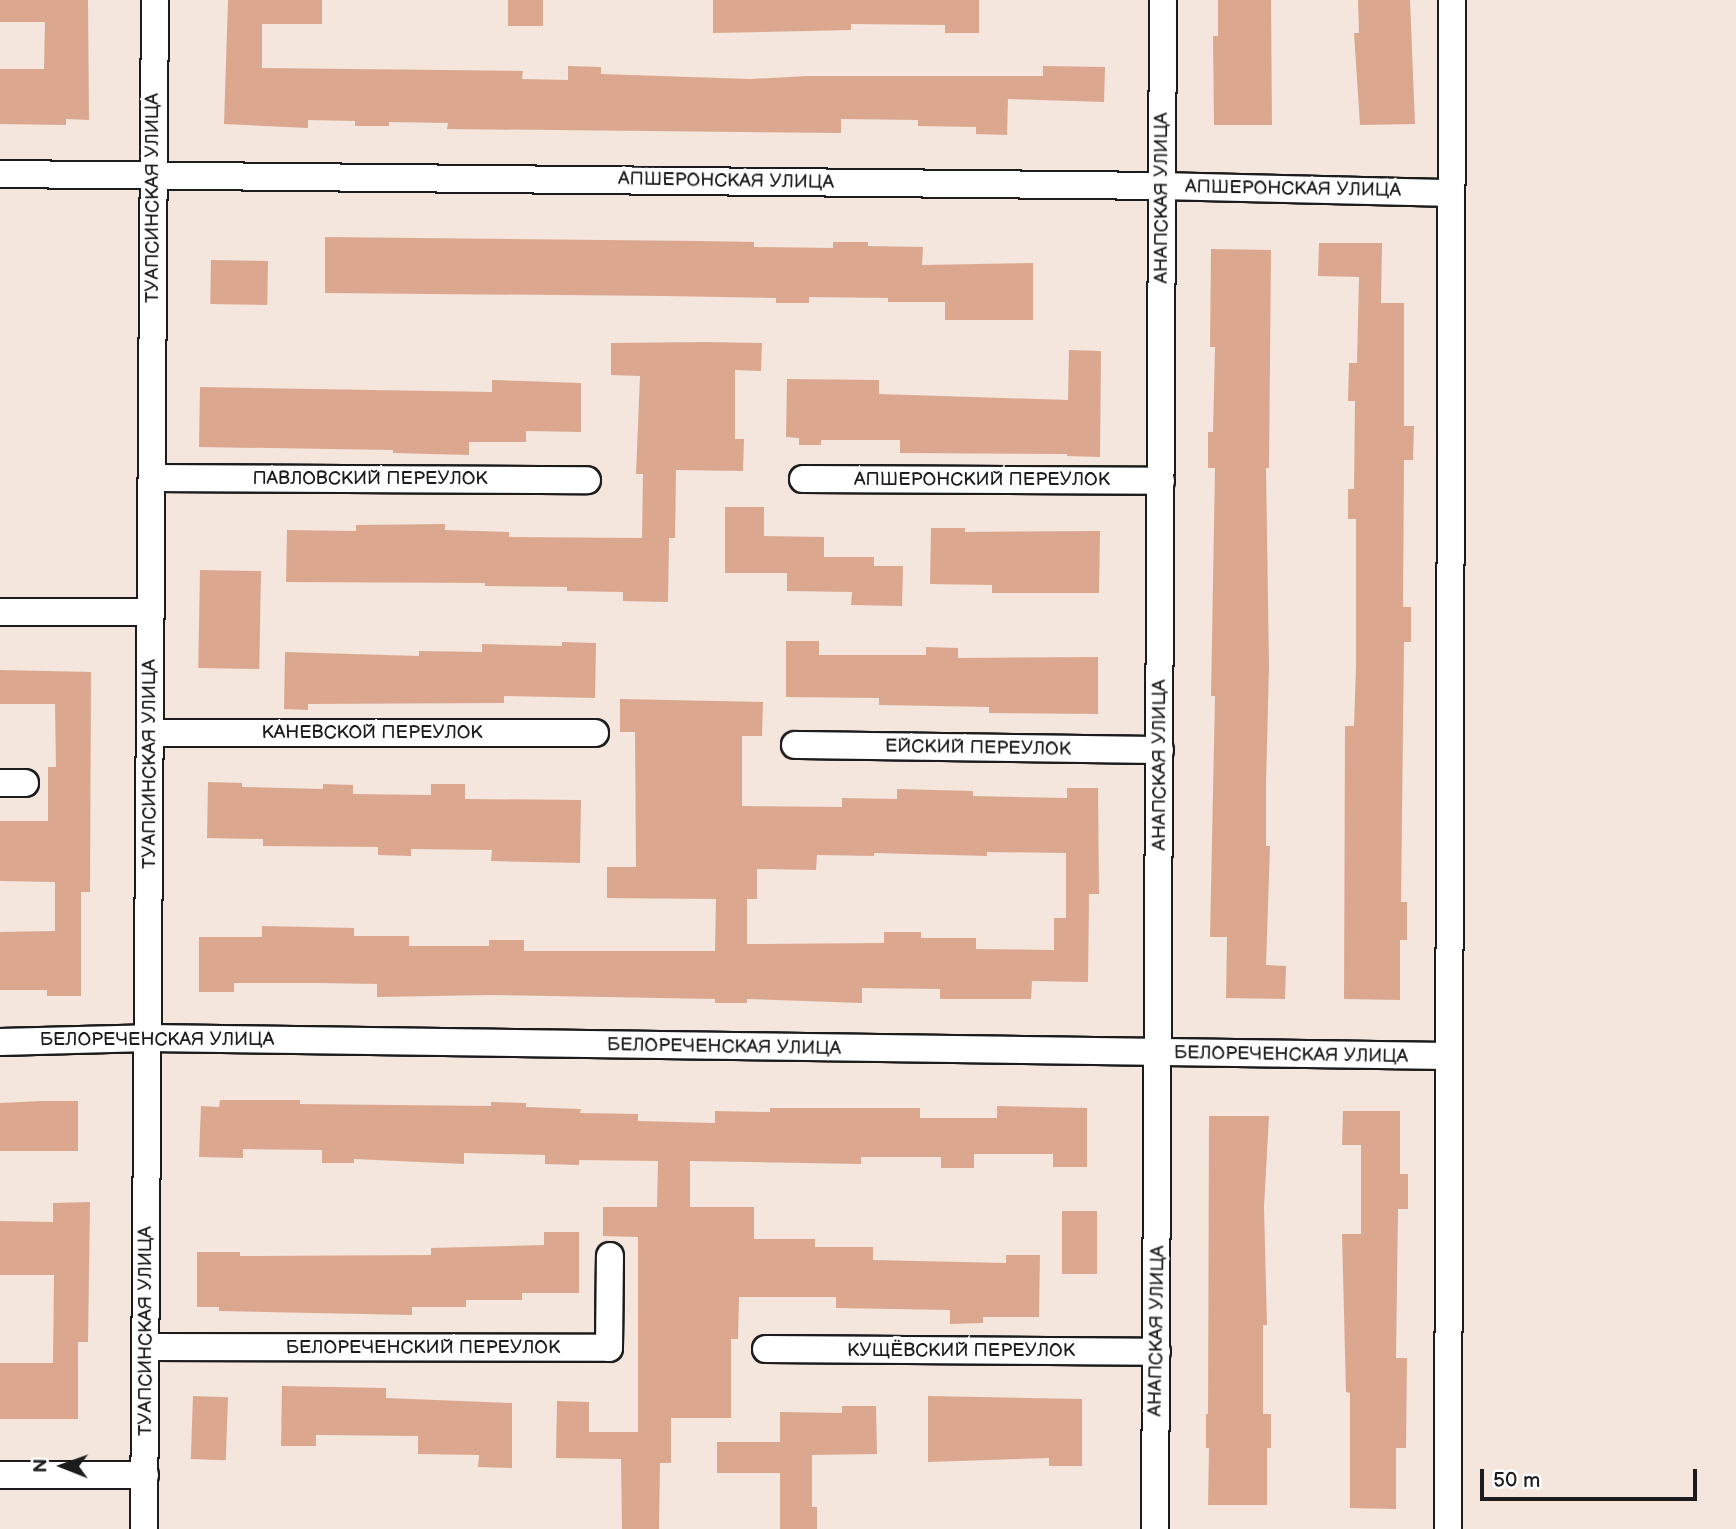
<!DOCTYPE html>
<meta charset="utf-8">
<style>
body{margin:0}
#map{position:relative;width:1736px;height:1529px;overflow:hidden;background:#f4e5dd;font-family:"Balsamiq Sans",sans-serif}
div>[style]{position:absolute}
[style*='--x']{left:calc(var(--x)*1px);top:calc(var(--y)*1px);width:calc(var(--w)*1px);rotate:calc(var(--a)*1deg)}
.building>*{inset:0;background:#dba88f;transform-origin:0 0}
.roads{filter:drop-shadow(2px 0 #1c1c1c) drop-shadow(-2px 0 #1c1c1c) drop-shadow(0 2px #1c1c1c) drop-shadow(0 -2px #1c1c1c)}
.minor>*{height:26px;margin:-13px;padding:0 13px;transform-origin:13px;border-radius:13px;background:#fff}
span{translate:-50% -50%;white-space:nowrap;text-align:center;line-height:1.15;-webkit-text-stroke:7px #fff;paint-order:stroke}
.street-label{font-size:19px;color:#1c1c1c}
.north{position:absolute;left:28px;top:1431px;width:70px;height:70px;-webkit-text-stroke:5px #fff;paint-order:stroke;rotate:271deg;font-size:19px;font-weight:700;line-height:28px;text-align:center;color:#1c1c1c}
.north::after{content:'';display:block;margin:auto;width:24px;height:32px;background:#1c1c1c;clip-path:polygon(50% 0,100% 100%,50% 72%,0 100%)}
.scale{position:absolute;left:1480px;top:1469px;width:217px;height:32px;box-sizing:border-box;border:4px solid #1c1c1c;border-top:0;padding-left:9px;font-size:21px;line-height:24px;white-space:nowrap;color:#1c1c1c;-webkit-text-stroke:5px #fff;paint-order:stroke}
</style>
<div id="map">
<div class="building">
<div style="clip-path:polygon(0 0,88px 0,89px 120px,66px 119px,66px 125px,0 124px,0 69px,44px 69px,45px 22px,0 22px)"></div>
<div style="clip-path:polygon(228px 0,322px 0,322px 24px,262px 24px,262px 68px,523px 71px,522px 79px,568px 80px,568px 66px,601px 67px,601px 74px,750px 79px,808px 76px,1043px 76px,1043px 66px,1105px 67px,1104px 102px,1008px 99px,1007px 135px,976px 134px,976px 127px,918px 126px,918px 120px,841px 119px,841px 133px,447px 129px,448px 123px,389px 122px,389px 126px,355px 126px,355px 121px,308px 120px,308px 128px,224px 124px)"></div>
<div style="left:508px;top:0;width:35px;height:26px"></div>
<div style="clip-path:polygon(713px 0,979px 0,979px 33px,945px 33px,945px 25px,851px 24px,851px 30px,713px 33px)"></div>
<div style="clip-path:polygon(1218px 0,1271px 0,1272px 125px,1214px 125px,1213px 36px,1218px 36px)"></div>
<div style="clip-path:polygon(1358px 0,1410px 0,1415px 124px,1360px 125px,1354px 33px,1359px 33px)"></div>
<div style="clip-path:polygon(325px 237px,700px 241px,754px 242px,754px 247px,833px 248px,833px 242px,868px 242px,868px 246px,923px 247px,922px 265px,1033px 263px,1033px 320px,945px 320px,945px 302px,888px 302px,888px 298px,809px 297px,809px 303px,776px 303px,776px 298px,664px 296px,325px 293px)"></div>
<div style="clip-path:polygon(1319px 243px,1382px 243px,1381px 303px,1404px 303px,1404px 426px,1414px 426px,1413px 460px,1404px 460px,1403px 607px,1411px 607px,1411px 642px,1404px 642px,1401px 902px,1407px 902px,1407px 940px,1400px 940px,1400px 1000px,1344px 999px,1345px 726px,1354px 726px,1356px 667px,1356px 519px,1348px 519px,1348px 489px,1354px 489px,1355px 401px,1348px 401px,1349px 363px,1357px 363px,1359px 277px,1318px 276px)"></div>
<div style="clip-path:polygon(1211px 249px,1271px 250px,1269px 468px,1266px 468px,1269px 666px,1266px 784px,1266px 846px,1270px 846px,1266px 965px,1286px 966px,1285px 999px,1226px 998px,1227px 937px,1210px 937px,1215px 696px,1211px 696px,1215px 468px,1208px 468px,1208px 432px,1213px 432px,1215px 347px,1210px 347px)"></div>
<div style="left:211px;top:260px;width:57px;height:44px;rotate:1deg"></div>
<div style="clip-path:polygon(704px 342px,762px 343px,761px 371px,735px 370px,735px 439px,744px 439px,743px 471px,676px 470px,675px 538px,669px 538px,668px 602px,623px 601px,623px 592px,567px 591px,567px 587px,485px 586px,485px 583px,286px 582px,287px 530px,356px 531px,356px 525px,445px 524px,445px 530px,509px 532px,509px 537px,642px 538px,643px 474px,636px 474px,640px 376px,611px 375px,611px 343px)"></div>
<div style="clip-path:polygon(1069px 350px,1101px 351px,1100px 457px,1067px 456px,1067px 454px,900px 453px,900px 440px,821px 440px,821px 445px,799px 445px,799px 438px,786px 437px,787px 379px,879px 380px,879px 394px,1068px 400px)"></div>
<div style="clip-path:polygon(492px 380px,581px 383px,581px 432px,526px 431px,526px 442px,469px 442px,469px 455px,393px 453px,393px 450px,199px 447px,200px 387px,492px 392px)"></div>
<div style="clip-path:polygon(725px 507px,764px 507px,764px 536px,824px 537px,824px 557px,874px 557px,874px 566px,903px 566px,902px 606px,851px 605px,852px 592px,787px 591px,787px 573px,725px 573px)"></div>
<div style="clip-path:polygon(931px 528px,965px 528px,965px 532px,1100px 531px,1099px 593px,992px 593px,992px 585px,930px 584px)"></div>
<div style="left:200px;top:570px;width:61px;height:98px;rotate:1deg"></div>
<div style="clip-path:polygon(786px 641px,819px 641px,819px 655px,926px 655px,926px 647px,958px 648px,958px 658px,1098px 657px,1098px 714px,989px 713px,989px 707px,879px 705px,879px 698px,786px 697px)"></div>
<div style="clip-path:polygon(562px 642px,596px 643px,595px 698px,504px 696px,504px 703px,308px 704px,308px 710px,284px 709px,285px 652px,419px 656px,419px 651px,482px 652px,482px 644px,562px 646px)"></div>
<div style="clip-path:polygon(0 670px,91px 672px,90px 892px,81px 892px,81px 996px,47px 996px,47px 990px,0 990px,0 932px,55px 931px,55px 882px,0 881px,0 821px,48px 821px,48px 767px,56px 767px,55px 704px,0 704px)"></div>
<div style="clip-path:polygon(evenodd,620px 699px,763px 702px,762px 736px,742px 736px,742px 806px,842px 807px,842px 798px,897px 799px,897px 789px,973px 791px,973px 796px,1067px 798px,1067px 788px,1098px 788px,1099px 894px,1089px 894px,1088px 982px,1032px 981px,1031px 999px,940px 999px,940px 989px,862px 988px,862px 1003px,747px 999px,747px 1003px,715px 1003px,715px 999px,489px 995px,377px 997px,377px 984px,318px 983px,234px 983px,234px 992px,199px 992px,199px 937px,262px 937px,262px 926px,354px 928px,354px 936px,409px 936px,409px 946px,489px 946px,489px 940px,524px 940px,524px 951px,715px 951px,716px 899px,607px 898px,607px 867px,636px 867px,635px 732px,620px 732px,620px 699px,987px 852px,1066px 853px,1066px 918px,1054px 918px,1054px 950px,976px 949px,976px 938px,921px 938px,921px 932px,884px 932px,884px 943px,747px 944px,747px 899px,757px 899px,757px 869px,816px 870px,817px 855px,874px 856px,874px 853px,987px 856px,987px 852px)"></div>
<div style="clip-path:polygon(208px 782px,242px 783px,242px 787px,323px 789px,323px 784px,353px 785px,353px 794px,431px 795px,431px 784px,465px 784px,465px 799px,581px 800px,580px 863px,491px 861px,492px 850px,411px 849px,411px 856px,378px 855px,378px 847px,263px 846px,263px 839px,207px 838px)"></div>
<div style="clip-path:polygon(220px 1100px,300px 1100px,300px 1104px,491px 1106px,491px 1102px,526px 1103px,526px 1107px,581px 1109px,580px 1113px,638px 1114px,638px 1121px,715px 1123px,715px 1111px,770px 1112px,770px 1108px,920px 1108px,920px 1118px,997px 1118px,997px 1106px,1087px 1108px,1087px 1167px,1053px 1167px,1053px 1154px,974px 1154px,974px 1168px,941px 1168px,941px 1157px,861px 1157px,861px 1164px,690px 1161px,690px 1207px,754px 1207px,754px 1239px,815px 1239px,815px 1247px,873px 1247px,873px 1260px,1006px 1263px,1006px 1255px,1040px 1255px,1039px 1317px,983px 1317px,983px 1323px,950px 1324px,950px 1310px,836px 1308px,836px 1297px,739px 1297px,738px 1339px,731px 1339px,731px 1418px,671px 1418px,671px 1463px,660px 1463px,659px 1529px,622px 1529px,621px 1459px,556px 1458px,557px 1401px,589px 1402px,589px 1432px,638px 1432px,638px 1237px,603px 1236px,603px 1207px,657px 1207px,658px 1161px,579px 1160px,579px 1165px,545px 1164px,545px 1155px,464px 1153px,464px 1164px,354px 1159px,354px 1163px,322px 1163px,322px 1150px,243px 1149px,243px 1158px,199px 1157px,201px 1106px,219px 1107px)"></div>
<div style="clip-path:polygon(42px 1101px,78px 1101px,78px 1151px,0 1151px,0 1103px)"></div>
<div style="clip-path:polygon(1343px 1111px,1400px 1111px,1400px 1174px,1408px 1174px,1408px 1209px,1398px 1209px,1396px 1358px,1407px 1358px,1406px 1448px,1396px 1448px,1396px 1509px,1350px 1508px,1350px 1393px,1346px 1392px,1342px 1234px,1361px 1234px,1361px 1145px,1342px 1145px)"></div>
<div style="clip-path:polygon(1209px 1116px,1269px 1116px,1264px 1207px,1267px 1325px,1263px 1325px,1263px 1414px,1271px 1414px,1271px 1448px,1267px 1448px,1267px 1505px,1208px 1505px,1209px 1448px,1206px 1448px,1206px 1414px,1208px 1414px)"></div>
<div style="clip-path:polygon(90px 1202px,88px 1342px,78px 1342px,78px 1419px,0 1419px,0 1363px,53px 1363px,54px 1275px,0 1275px,0 1221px,53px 1222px,53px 1203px)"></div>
<div style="left:1062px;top:1211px;width:35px;height:63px"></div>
<div style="clip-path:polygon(544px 1232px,579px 1232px,579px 1293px,522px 1293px,522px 1300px,466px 1300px,466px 1307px,412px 1307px,412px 1315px,219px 1311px,219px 1307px,197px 1307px,197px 1252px,240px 1252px,240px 1256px,431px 1255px,431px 1248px,544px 1245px)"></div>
<div style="clip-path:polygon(282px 1386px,386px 1388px,386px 1398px,512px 1403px,512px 1468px,478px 1467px,479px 1455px,418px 1454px,418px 1436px,316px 1435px,316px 1446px,281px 1446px)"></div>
<div style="left:193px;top:1396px;width:35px;height:63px;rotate:2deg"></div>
<div style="clip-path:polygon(928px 1396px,1082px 1399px,1082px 1466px,1049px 1466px,1049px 1458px,928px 1462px)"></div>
<div style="clip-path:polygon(842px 1406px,876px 1406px,877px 1454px,812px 1455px,812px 1507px,817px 1507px,817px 1529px,780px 1529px,780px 1473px,717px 1473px,717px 1442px,780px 1442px,780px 1412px,842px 1413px)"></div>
</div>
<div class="roads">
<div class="minor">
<div style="--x:0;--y:174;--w:1162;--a:0.59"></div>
<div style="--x:1162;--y:186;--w:289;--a:1.4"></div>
<div style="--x:152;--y:478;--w:435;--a:0.3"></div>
<div style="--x:803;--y:479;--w:358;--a:0.3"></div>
<div style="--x:0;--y:612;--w:151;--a:0"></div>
<div style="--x:150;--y:733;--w:445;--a:0"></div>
<div style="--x:795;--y:745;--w:365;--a:0.8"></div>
<div style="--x:0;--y:783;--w:25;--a:0"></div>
<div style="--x:0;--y:1042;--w:148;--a:-1.5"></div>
<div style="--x:148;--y:1038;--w:1300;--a:0.79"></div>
<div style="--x:145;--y:1347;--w:464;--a:0.1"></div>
<div style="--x:609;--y:1348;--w:92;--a:-89.4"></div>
<div style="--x:766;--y:1349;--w:391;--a:0.4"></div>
<div style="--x:0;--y:1475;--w:145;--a:0"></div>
<div style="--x:144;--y:1529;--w:1529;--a:-89.59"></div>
<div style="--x:1155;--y:1529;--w:1529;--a:-89.7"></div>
<div style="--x:1448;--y:1529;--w:1529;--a:-89.85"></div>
</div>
</div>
<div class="street-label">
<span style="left:726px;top:181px;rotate:1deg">АПШЕРОНСКАЯ УЛИЦА</span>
<span style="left:1293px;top:189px;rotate:1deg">АПШЕРОНСКАЯ УЛИЦА</span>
<span style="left:153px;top:198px;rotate:-90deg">ТУАПСИНСКАЯ УЛИЦА</span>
<span style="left:1162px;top:198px;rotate:-90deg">АНАПСКАЯ УЛИЦА</span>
<span style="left:370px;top:479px">ПАВЛОВСКИЙ ПЕРЕУЛОК</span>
<span style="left:982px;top:480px">АПШЕРОНСКИЙ ПЕРЕУЛОК</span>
<span style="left:372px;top:733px">КАНЕВСКОЙ ПЕРЕУЛОК</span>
<span style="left:978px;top:748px;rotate:1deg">ЕЙСКИЙ ПЕРЕУЛОК</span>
<span style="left:150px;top:764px;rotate:-90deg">ТУАПСИНСКАЯ УЛИЦА</span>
<span style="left:1160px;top:765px;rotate:-90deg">АНАПСКАЯ УЛИЦА</span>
<span style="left:157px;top:1040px">БЕЛОРЕЧЕНСКАЯ УЛИЦА</span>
<span style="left:724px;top:1047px;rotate:1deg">БЕЛОРЕЧЕНСКАЯ УЛИЦА</span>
<span style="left:1291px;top:1055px;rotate:1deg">БЕЛОРЕЧЕНСКАЯ УЛИЦА</span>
<span style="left:146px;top:1331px;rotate:-90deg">ТУАПСИНСКАЯ УЛИЦА</span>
<span style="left:1157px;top:1331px;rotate:-89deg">АНАПСКАЯ УЛИЦА</span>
<span style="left:423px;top:1348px">БЕЛОРЕЧЕНСКИЙ ПЕРЕУЛОК</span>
<span style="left:961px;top:1351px">КУЩЁВСКИЙ ПЕРЕУЛОК</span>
</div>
<div class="north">N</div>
<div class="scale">50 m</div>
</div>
